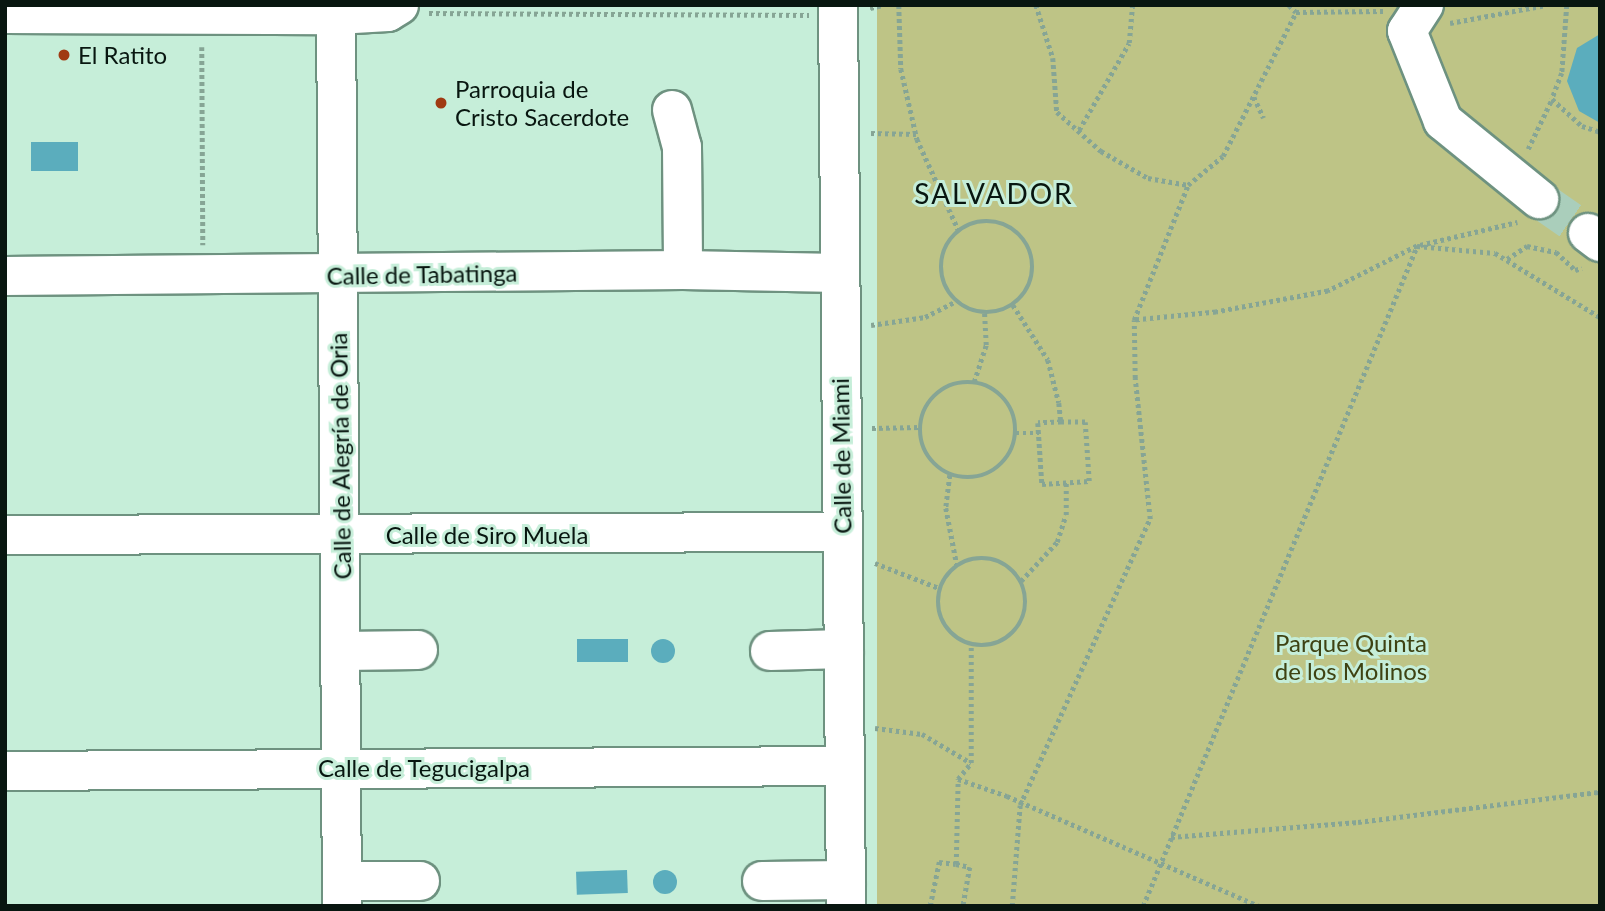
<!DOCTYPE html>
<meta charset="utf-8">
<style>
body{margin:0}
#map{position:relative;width:1605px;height:911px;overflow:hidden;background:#c6eed9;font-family:Lato,sans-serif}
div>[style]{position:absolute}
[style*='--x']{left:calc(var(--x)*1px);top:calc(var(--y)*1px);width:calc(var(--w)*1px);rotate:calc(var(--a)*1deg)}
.green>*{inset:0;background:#bec486;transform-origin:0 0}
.water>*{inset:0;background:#5badbd;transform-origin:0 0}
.round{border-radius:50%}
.minor-tunnel>*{height:38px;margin-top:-19px;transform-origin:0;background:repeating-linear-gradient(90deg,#aacebb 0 38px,transparent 0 57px)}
.path>*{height:4.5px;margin-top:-2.25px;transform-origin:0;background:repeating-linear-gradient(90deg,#86a595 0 3.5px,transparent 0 7px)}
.path>.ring{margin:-2.25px;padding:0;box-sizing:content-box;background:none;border:4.5px solid #86a595;border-radius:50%}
.roads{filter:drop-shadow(2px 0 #6e9280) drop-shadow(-2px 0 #6e9280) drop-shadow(0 2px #6e9280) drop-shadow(0 -2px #6e9280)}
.minor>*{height:38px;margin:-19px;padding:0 19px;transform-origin:19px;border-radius:19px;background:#fff}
.dots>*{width:19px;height:19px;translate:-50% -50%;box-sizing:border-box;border:4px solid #c6eed9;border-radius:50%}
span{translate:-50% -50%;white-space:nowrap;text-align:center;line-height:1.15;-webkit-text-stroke:6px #c6eed9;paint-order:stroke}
.poi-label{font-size:24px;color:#081610}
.left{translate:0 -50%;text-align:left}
.street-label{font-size:24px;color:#081610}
.park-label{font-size:24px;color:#3e4212}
.quarter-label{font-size:28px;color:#081610;letter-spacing:2px}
.frame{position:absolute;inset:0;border:7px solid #081610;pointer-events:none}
</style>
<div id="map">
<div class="green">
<div style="left:877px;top:5px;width:723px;height:901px"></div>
</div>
<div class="water">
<div style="clip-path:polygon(1600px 34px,1600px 123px,1579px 111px,1567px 81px,1577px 48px)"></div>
<div style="left:31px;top:142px;width:47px;height:29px"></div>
<div style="left:577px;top:639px;width:51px;height:23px"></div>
<div class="round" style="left:651px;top:639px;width:24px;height:24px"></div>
<div class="round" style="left:653px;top:870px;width:24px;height:24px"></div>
<div style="left:627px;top:870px;width:23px;height:51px;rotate:88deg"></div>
</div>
<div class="minor-tunnel">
<div style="--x:1539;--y:199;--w:60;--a:34.8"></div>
</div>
<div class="path">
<div style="--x:899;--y:5;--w:64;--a:88.2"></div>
<div style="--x:901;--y:69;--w:72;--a:77.1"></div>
<div style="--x:917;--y:139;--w:101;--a:65.5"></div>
<div style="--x:1036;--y:5;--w:56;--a:72.2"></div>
<div style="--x:1053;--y:58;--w:54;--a:85.8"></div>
<div style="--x:1057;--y:112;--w:59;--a:41.6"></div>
<div style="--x:1101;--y:151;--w:54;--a:29.9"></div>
<div style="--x:1148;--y:178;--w:41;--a:9.9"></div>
<div style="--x:1289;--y:5;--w:10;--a:45"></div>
<div style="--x:1567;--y:5;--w:68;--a:94.2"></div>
<div style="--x:1562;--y:73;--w:28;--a:111"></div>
<div style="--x:1552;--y:99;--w:40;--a:42"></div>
<div style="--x:1582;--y:126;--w:19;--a:18"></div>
<div style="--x:870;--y:8;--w:13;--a:-13"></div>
<div style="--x:429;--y:13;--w:380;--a:0.3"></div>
<div style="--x:1450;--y:23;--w:98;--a:-10.6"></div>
<div style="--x:202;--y:47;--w:198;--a:89.7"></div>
<div style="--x:1254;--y:97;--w:23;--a:65"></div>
<div style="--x:1079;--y:130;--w:100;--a:-60.1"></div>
<div style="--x:1129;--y:43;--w:38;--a:-85"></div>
<div style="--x:871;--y:133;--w:45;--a:1.3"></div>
<div style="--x:1528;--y:149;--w:55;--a:-64.4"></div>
<div class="ring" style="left:941px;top:221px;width:87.5px;height:87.5px"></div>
<div style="--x:1420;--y:245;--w:100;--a:-13.3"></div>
<div style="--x:1417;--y:246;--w:78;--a:5.1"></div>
<div style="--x:1495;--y:253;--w:123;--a:31.4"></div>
<div style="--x:1507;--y:259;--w:24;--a:-33"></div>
<div style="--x:1527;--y:246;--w:30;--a:12"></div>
<div style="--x:1556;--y:252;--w:26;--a:43"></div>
<div style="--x:1575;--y:270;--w:7;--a:-16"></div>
<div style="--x:1013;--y:305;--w:65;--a:57.5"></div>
<div style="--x:1048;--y:360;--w:44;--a:75.7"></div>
<div style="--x:1059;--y:403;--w:19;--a:84"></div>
<div style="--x:1061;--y:422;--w:23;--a:178"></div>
<div style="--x:1038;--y:423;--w:61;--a:86.2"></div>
<div style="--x:1042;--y:484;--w:47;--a:-3.7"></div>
<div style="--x:1089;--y:481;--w:59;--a:-93.9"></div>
<div style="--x:1085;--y:422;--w:24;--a:180"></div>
<div style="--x:871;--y:325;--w:55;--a:-8.4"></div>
<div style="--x:925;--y:317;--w:36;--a:-27"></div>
<div class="ring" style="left:920px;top:382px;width:91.5px;height:91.5px"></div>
<div style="--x:974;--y:382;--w:39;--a:-72"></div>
<div style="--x:986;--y:345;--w:33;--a:-93"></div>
<div style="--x:872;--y:428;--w:48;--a:-1.2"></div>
<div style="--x:1016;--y:433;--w:23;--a:0"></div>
<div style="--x:950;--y:475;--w:33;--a:97"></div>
<div style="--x:946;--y:508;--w:58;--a:79.1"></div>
<div class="ring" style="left:938px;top:558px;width:83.5px;height:83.5px"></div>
<div style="--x:875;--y:563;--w:69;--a:21.3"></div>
<div style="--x:1021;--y:581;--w:53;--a:-47.3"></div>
<div style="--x:1057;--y:542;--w:28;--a:-72"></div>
<div style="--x:1066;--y:515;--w:32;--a:-90"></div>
<div style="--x:875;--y:728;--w:47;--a:7.3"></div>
<div style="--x:922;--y:734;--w:57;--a:30.6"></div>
<div style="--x:958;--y:779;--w:52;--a:19.1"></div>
<div style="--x:1007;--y:796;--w:275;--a:23.6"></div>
<div style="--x:1171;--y:837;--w:188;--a:-4.6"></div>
<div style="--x:1358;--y:822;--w:244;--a:-7.1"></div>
<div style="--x:956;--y:864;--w:14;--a:12"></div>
<div style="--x:970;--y:867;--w:40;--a:100"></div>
<div style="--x:930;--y:906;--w:45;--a:-78.4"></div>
<div style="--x:939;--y:862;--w:17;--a:7"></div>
<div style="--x:956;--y:864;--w:85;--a:-88.7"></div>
<div style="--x:958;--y:779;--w:21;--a:-51"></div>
<div style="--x:971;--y:763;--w:117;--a:-90"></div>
<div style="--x:1012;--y:906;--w:101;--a:-85.5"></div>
<div style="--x:1020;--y:805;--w:314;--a:-65.6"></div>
<div style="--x:1150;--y:519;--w:142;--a:-96.1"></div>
<div style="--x:1135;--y:378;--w:58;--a:-91"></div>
<div style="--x:1143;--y:906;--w:715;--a:-67.45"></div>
<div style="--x:1417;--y:246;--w:100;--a:153.2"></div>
<div style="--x:1328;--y:291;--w:114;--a:169.4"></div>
<div style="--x:1216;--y:312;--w:82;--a:174.4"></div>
<div style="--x:1134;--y:320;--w:145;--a:-68.2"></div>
<div style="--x:1188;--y:185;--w:45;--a:-39.6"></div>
<div style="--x:1223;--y:156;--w:161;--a:-63.1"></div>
<div style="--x:1296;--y:12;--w:87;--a:-0.7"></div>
</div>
<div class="roads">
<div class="minor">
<div style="--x:336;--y:5;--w:901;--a:89.62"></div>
<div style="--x:838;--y:5;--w:901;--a:89.49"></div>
<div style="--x:1424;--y:5;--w:31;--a:123"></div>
<div style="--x:1407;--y:31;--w:97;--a:68.2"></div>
<div style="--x:1443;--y:121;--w:124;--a:39.1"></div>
<div style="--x:5;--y:14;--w:332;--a:0.2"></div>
<div style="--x:337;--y:15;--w:51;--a:-3.4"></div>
<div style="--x:388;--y:12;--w:13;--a:-32"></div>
<div style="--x:672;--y:110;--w:38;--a:75"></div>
<div style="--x:682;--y:147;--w:123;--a:89.5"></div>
<div style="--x:1588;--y:233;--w:15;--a:37"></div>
<div style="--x:5;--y:276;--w:678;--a:-0.51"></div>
<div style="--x:683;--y:270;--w:156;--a:1.1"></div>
<div style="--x:5;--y:535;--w:838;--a:-0.21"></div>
<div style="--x:342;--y:651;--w:76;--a:-0.8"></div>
<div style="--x:770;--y:651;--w:74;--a:-1.5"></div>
<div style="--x:5;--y:771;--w:837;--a:-0.34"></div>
<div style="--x:342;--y:881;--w:78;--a:0"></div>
<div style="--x:762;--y:881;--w:84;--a:-0.7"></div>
</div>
</div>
<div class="dots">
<div style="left:64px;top:55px;background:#a03a12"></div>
<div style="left:441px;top:103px;background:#a03a12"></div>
</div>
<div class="poi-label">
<span class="left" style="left:78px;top:55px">El Ratito</span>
<span class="left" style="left:455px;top:103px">Parroquia de<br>Cristo Sacerdote</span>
</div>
<div class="street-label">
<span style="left:422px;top:274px;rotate:-1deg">Calle de Tabatinga</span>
<span style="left:340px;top:456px;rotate:-91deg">Calle de Alegría de Oria</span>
<span style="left:841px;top:456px;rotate:-91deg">Calle de Miami</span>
<span style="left:487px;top:535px">Calle de Siro Muela</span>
<span style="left:424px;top:768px">Calle de Tegucigalpa</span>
</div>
<div class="park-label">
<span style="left:1351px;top:657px">Parque Quinta<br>de los Molinos</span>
</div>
<div class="quarter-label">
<span style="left:994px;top:193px">SALVADOR</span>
</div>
<div class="frame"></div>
</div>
